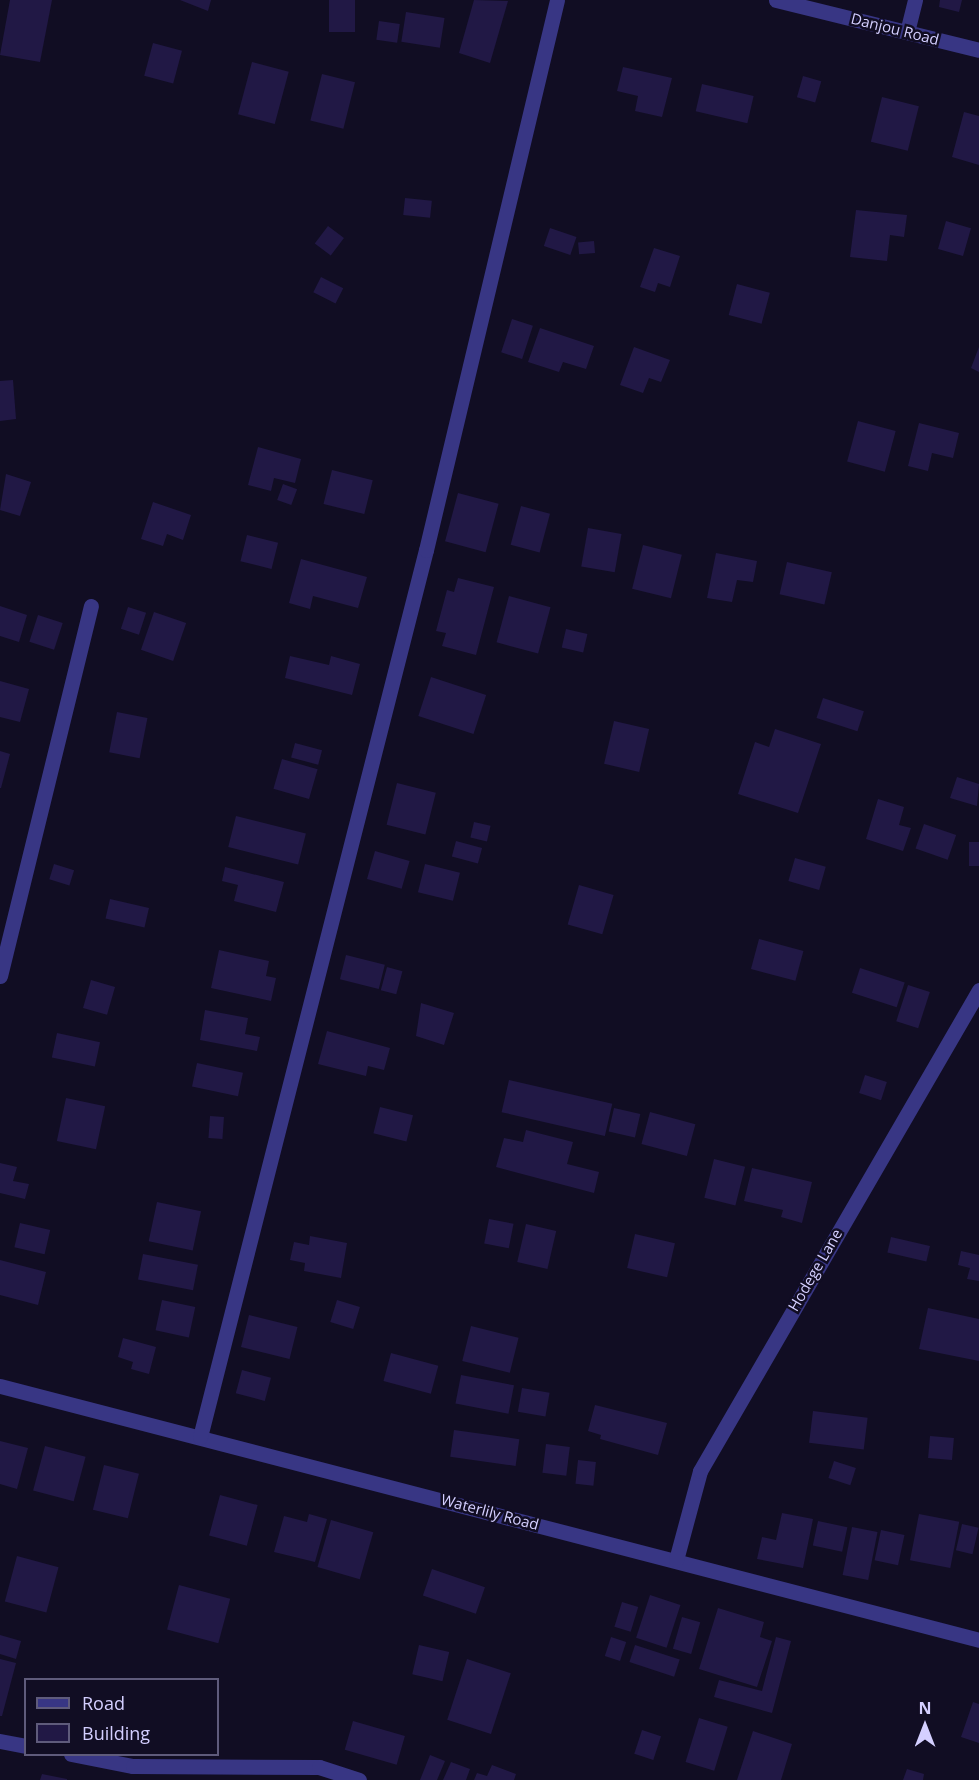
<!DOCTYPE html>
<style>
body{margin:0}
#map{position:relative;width:979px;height:1780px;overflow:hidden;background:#110d23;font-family:"Open Sans",sans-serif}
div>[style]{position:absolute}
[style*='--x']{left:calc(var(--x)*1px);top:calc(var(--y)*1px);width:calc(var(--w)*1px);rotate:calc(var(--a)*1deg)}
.building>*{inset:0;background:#211845;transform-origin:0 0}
.minor>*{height:15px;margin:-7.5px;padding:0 7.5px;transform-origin:7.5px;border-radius:7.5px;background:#383684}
span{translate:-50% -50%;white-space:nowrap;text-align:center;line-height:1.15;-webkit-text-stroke:5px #110d23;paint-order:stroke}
.street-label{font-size:15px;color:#d4cfff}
.legend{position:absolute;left:24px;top:1678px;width:195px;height:78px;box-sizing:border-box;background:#110d23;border:2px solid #5f5b7b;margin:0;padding:8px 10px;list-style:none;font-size:18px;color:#d4cfff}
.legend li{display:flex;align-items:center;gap:12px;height:30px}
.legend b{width:30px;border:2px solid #5f5b7b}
.north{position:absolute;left:895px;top:1696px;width:60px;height:60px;-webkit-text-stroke:4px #110d23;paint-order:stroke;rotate:0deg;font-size:16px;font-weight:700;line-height:24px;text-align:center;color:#d4cfff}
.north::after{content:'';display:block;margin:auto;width:21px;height:27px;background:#d4cfff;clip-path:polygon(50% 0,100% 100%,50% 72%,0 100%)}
</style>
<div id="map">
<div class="building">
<div style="clip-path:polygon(10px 0,52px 0,40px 62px,0 55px)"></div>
<div style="clip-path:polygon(180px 0,211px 0,208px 11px)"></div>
<div style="left:329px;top:0;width:26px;height:32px"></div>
<div style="clip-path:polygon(474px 0,508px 1px,490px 63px,459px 53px)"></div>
<div style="clip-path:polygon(940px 0,962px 0,959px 12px,939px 7px)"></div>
<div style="left:406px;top:12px;width:39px;height:30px;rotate:9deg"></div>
<div style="left:379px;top:21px;width:21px;height:19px;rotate:8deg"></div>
<div style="left:153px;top:43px;width:30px;height:34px;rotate:15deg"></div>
<div style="left:252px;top:62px;width:38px;height:54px;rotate:15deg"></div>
<div style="clip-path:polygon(623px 67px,672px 78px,662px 117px,635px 111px,638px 96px,617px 91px)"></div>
<div style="left:322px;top:74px;width:34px;height:48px;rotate:14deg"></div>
<div style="left:803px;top:76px;width:19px;height:22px;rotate:16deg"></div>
<div style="left:702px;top:84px;width:53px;height:28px;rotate:13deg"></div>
<div style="left:882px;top:97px;width:38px;height:46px;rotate:14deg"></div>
<div style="clip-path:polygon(964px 112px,979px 116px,979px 165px,952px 157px)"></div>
<div style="left:405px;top:198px;width:27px;height:17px;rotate:6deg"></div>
<div style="clip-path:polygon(856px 210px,907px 215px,904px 237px,890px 235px,887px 261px,850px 257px)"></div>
<div style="left:946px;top:221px;width:26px;height:29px;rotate:16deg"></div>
<div style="left:328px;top:226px;width:20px;height:22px;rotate:37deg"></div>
<div style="left:550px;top:228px;width:28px;height:19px;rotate:19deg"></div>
<div style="left:594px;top:241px;width:12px;height:16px;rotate:85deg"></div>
<div style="clip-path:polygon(654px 248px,680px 256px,670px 287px,658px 283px,655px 292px,640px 287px)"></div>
<div style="left:321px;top:277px;width:25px;height:17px;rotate:27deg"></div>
<div style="left:737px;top:284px;width:34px;height:32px;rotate:15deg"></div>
<div style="left:512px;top:319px;width:22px;height:35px;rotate:18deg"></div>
<div style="clip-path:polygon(540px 328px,594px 346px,586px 369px,563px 362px,559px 372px,528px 362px)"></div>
<div style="clip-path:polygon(634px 347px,670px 360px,661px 382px,649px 378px,643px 393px,620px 385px)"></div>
<div style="clip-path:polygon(979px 347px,979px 372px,971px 368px)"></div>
<div style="clip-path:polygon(13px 380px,16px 419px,0 421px,0 381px)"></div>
<div style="left:858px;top:421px;width:39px;height:42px;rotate:15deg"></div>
<div style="clip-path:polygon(919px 423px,959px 433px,953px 458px,932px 453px,928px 471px,908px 466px)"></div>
<div style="clip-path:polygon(258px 447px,301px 459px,295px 483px,274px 478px,271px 491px,248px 485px)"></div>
<div style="left:332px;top:470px;width:42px;height:35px;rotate:14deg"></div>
<div style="clip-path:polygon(6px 474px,31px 482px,20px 516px,0 510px)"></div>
<div style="left:283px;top:484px;width:15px;height:17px;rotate:20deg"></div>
<div style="left:458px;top:493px;width:42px;height:50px;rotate:15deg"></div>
<div style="clip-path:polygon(153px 502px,191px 515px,183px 540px,167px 534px,163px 546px,141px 539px)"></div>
<div style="left:521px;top:506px;width:30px;height:40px;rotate:15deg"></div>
<div style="left:588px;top:528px;width:34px;height:39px;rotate:10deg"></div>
<div style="left:247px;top:535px;width:32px;height:27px;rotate:14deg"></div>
<div style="left:643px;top:545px;width:40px;height:45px;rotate:14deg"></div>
<div style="clip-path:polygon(716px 553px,757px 561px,753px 582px,737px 580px,732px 602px,707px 598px)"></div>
<div style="clip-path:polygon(301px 559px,367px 577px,358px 608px,313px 596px,310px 609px,289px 603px)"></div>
<div style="left:787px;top:562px;width:46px;height:33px;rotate:13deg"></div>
<div style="clip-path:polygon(458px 578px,494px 587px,476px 655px,442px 646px,446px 633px,436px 631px,447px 590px,454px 592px)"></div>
<div style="left:509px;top:596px;width:43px;height:48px;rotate:15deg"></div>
<div style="clip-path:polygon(0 606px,27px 615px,19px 642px,0 636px)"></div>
<div style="left:128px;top:607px;width:19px;height:23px;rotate:18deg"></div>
<div style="left:154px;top:612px;width:34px;height:40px;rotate:19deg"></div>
<div style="left:38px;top:615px;width:26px;height:28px;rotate:18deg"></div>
<div style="left:566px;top:629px;width:22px;height:19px;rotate:13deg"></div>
<div style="clip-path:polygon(290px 656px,329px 665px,331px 656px,360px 664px,352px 695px,285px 678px)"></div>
<div style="left:431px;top:677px;width:58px;height:41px;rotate:18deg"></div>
<div style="clip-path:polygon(0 681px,29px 689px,20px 722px,0 717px)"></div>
<div style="left:823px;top:698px;width:43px;height:21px;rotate:18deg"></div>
<div style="left:117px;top:712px;width:31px;height:41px;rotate:11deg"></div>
<div style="left:614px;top:721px;width:36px;height:44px;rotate:13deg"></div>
<div style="clip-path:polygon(775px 729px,821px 744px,798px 813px,738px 794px,755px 742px,769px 747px)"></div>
<div style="left:295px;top:743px;width:28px;height:15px;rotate:15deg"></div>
<div style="clip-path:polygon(0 751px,10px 754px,1px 788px,0 788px)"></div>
<div style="left:282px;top:759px;width:37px;height:31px;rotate:16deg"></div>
<div style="clip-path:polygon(957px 777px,979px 784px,977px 806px,950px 798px)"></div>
<div style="left:397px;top:783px;width:40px;height:43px;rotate:14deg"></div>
<div style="clip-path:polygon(878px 799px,904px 807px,899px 825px,911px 828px,903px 851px,866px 839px)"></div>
<div style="left:236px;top:816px;width:72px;height:32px;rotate:14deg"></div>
<div style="left:474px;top:822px;width:17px;height:16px;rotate:13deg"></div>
<div style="left:924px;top:824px;width:34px;height:26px;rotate:19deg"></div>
<div style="left:456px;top:841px;width:27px;height:16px;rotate:15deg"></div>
<div style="left:969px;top:842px;width:10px;height:24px"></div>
<div style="left:375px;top:851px;width:36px;height:29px;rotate:16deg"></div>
<div style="left:795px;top:858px;width:32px;height:24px;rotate:16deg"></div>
<div style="left:54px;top:864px;width:21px;height:16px;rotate:17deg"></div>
<div style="left:425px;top:864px;width:36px;height:29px;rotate:14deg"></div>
<div style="clip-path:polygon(225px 867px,284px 882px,276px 912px,234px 901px,238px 885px,222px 881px)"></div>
<div style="left:579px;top:885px;width:36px;height:41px;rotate:16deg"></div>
<div style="left:110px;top:899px;width:40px;height:20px;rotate:13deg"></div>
<div style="left:759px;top:939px;width:46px;height:31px;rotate:15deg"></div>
<div style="clip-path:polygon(219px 950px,269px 961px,266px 976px,276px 978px,271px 1001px,211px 988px)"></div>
<div style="left:346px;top:955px;width:40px;height:25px;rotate:14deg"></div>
<div style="left:387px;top:967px;width:16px;height:24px;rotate:15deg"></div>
<div style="left:860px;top:968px;width:47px;height:26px;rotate:18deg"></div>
<div style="left:91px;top:980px;width:25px;height:29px;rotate:16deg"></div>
<div style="left:908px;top:985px;width:23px;height:38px;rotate:18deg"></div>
<div style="clip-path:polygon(421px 1003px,454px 1013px,444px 1045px,416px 1036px)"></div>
<div style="clip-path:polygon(205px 1010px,248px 1018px,245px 1034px,260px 1037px,257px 1051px,200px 1040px)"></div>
<div style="clip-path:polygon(327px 1031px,390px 1048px,384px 1070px,368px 1066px,366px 1076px,318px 1064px)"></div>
<div style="left:57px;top:1033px;width:44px;height:25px;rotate:12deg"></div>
<div style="left:197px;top:1063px;width:47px;height:24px;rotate:12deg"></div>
<div style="left:865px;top:1075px;width:23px;height:19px;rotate:18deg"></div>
<div style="left:509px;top:1080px;width:106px;height:33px;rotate:13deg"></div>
<div style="left:66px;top:1098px;width:40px;height:44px;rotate:12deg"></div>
<div style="left:380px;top:1107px;width:34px;height:27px;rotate:14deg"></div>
<div style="left:614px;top:1108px;width:27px;height:24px;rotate:13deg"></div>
<div style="left:650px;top:1112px;width:47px;height:33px;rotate:15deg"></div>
<div style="left:210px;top:1116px;width:14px;height:22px;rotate:4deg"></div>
<div style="clip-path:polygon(526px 1130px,573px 1142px,567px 1164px,599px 1172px,594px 1193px,496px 1167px,504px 1138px,523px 1142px)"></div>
<div style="left:714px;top:1159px;width:32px;height:40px;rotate:14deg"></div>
<div style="clip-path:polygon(0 1163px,17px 1167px,13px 1181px,29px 1184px,25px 1199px,0 1193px)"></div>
<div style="clip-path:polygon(752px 1168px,812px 1182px,802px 1223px,781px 1217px,783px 1210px,744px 1201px)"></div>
<div style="left:157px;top:1202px;width:45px;height:40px;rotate:12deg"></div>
<div style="left:489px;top:1219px;width:25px;height:25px;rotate:11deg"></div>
<div style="left:20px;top:1223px;width:31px;height:25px;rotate:13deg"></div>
<div style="left:526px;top:1224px;width:31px;height:39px;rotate:13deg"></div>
<div style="left:635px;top:1234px;width:41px;height:35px;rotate:13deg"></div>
<div style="clip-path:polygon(310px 1236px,347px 1243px,341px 1278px,304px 1271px,305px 1263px,290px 1260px,294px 1242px,309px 1245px)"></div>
<div style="left:891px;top:1237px;width:40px;height:16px;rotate:13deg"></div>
<div style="clip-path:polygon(961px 1251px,979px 1255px,979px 1281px,967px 1279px,970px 1268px,958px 1265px)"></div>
<div style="left:143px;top:1254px;width:56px;height:26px;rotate:11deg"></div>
<div style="clip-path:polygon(0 1260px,46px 1272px,38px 1305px,0 1295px)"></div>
<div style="left:162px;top:1300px;width:34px;height:31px;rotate:12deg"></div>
<div style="left:337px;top:1300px;width:24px;height:23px;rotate:17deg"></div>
<div style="clip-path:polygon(928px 1308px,979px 1319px,979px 1361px,919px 1349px)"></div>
<div style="left:249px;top:1315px;width:50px;height:33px;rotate:14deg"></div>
<div style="left:471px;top:1326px;width:49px;height:36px;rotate:14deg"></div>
<div style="clip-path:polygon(123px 1338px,156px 1347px,149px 1374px,131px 1369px,133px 1362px,118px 1357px)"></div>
<div style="left:391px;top:1353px;width:49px;height:29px;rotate:15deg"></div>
<div style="left:242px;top:1370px;width:30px;height:24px;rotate:15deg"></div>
<div style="left:461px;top:1375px;width:54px;height:29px;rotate:11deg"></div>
<div style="left:522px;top:1388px;width:28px;height:24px;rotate:10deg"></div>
<div style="clip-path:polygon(595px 1405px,667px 1423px,658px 1455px,600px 1439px,601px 1435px,588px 1431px)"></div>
<div style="left:813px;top:1411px;width:55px;height:32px;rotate:7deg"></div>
<div style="left:454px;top:1430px;width:66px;height:27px;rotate:8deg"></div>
<div style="left:930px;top:1436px;width:24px;height:22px;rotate:5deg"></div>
<div style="clip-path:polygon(0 1441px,28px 1448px,17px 1489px,0 1484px)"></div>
<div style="left:546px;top:1444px;width:24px;height:29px;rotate:7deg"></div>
<div style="left:45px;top:1446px;width:42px;height:46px;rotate:15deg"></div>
<div style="left:578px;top:1460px;width:18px;height:24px;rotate:6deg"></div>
<div style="left:834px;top:1461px;width:23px;height:18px;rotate:18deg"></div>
<div style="left:104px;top:1465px;width:36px;height:46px;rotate:14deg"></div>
<div style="left:220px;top:1495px;width:39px;height:42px;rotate:15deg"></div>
<div style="clip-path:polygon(782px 1513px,813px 1519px,803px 1568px,757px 1559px,762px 1537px,776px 1540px)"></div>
<div style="clip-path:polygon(309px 1514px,327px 1519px,315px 1562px,274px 1552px,284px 1516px,307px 1522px)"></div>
<div style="left:919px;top:1514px;width:41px;height:47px;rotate:11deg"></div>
<div style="left:331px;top:1520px;width:44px;height:49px;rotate:16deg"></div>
<div style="left:818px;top:1521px;width:30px;height:25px;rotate:12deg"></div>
<div style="left:962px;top:1524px;width:17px;height:27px;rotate:13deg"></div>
<div style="left:852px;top:1527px;width:26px;height:49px;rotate:11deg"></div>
<div style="left:881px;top:1530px;width:24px;height:31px;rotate:12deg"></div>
<div style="left:17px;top:1556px;width:43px;height:47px;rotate:15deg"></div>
<div style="left:432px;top:1569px;width:56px;height:28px;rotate:19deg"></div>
<div style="left:179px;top:1585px;width:53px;height:46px;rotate:15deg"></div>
<div style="left:650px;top:1595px;width:32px;height:45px;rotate:18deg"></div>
<div style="left:622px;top:1602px;width:17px;height:26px;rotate:17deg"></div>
<div style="clip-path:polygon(718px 1608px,764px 1622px,760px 1637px,772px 1641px,757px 1687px,699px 1669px)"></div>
<div style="left:682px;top:1617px;width:19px;height:33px;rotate:16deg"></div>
<div style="clip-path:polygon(0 1635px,21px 1641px,16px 1659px,0 1654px)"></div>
<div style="left:611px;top:1637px;width:16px;height:20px;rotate:18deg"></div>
<div style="clip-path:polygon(776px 1637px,791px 1641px,772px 1713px,714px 1697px,719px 1680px,762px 1691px)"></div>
<div style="left:419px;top:1645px;width:31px;height:30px;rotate:13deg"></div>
<div style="left:635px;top:1645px;width:47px;height:18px;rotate:18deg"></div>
<div style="clip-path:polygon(0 1659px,16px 1663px,2px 1716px,0 1716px)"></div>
<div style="left:467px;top:1659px;width:46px;height:64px;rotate:18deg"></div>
<div style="clip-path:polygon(973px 1702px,979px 1704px,979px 1743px,961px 1737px)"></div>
<div style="left:699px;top:1718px;width:30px;height:46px;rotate:17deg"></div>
<div style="left:353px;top:1721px;width:54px;height:30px;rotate:16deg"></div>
<div style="left:642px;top:1730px;width:20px;height:25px;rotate:18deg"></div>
<div style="clip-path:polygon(753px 1731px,792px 1744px,781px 1780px,737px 1780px)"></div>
<div style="clip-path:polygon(430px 1755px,445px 1761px,437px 1780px,420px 1780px)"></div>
<div style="clip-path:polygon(451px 1762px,470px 1769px,466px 1780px,443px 1780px)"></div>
<div style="clip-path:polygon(492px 1765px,516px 1774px,514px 1780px,474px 1780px,477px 1773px,487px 1776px)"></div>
<div style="clip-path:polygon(907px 1769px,924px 1774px,923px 1780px,903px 1780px)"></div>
<div style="clip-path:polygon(42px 1774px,67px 1779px,67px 1780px,40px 1780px)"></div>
</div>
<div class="minor">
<div style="--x:776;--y:0;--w:209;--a:13.8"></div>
<div style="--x:907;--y:32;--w:33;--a:-76"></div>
<div style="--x:0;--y:976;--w:381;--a:-76.2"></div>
<div style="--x:0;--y:1386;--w:1011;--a:14.54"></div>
<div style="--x:200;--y:1437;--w:915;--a:-75.71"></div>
<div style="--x:426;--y:550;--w:565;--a:-76.6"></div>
<div style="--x:676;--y:1560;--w:92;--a:-74.9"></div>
<div style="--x:700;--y:1471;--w:556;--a:-59.88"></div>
<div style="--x:0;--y:1741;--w:26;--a:11"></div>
<div style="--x:71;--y:1754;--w:63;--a:11"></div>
<div style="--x:133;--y:1766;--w:186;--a:0.3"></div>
<div style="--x:319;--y:1767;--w:42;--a:18"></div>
</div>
<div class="street-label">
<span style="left:895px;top:29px;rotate:14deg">Danjou Road</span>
<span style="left:815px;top:1270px;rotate:-60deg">Hodege Lane</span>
<span style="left:490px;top:1512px;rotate:15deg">Waterlily Road</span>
</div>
<ul class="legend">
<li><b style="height:8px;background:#383684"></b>Road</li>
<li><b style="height:16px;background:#211845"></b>Building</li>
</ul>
<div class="north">N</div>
</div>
